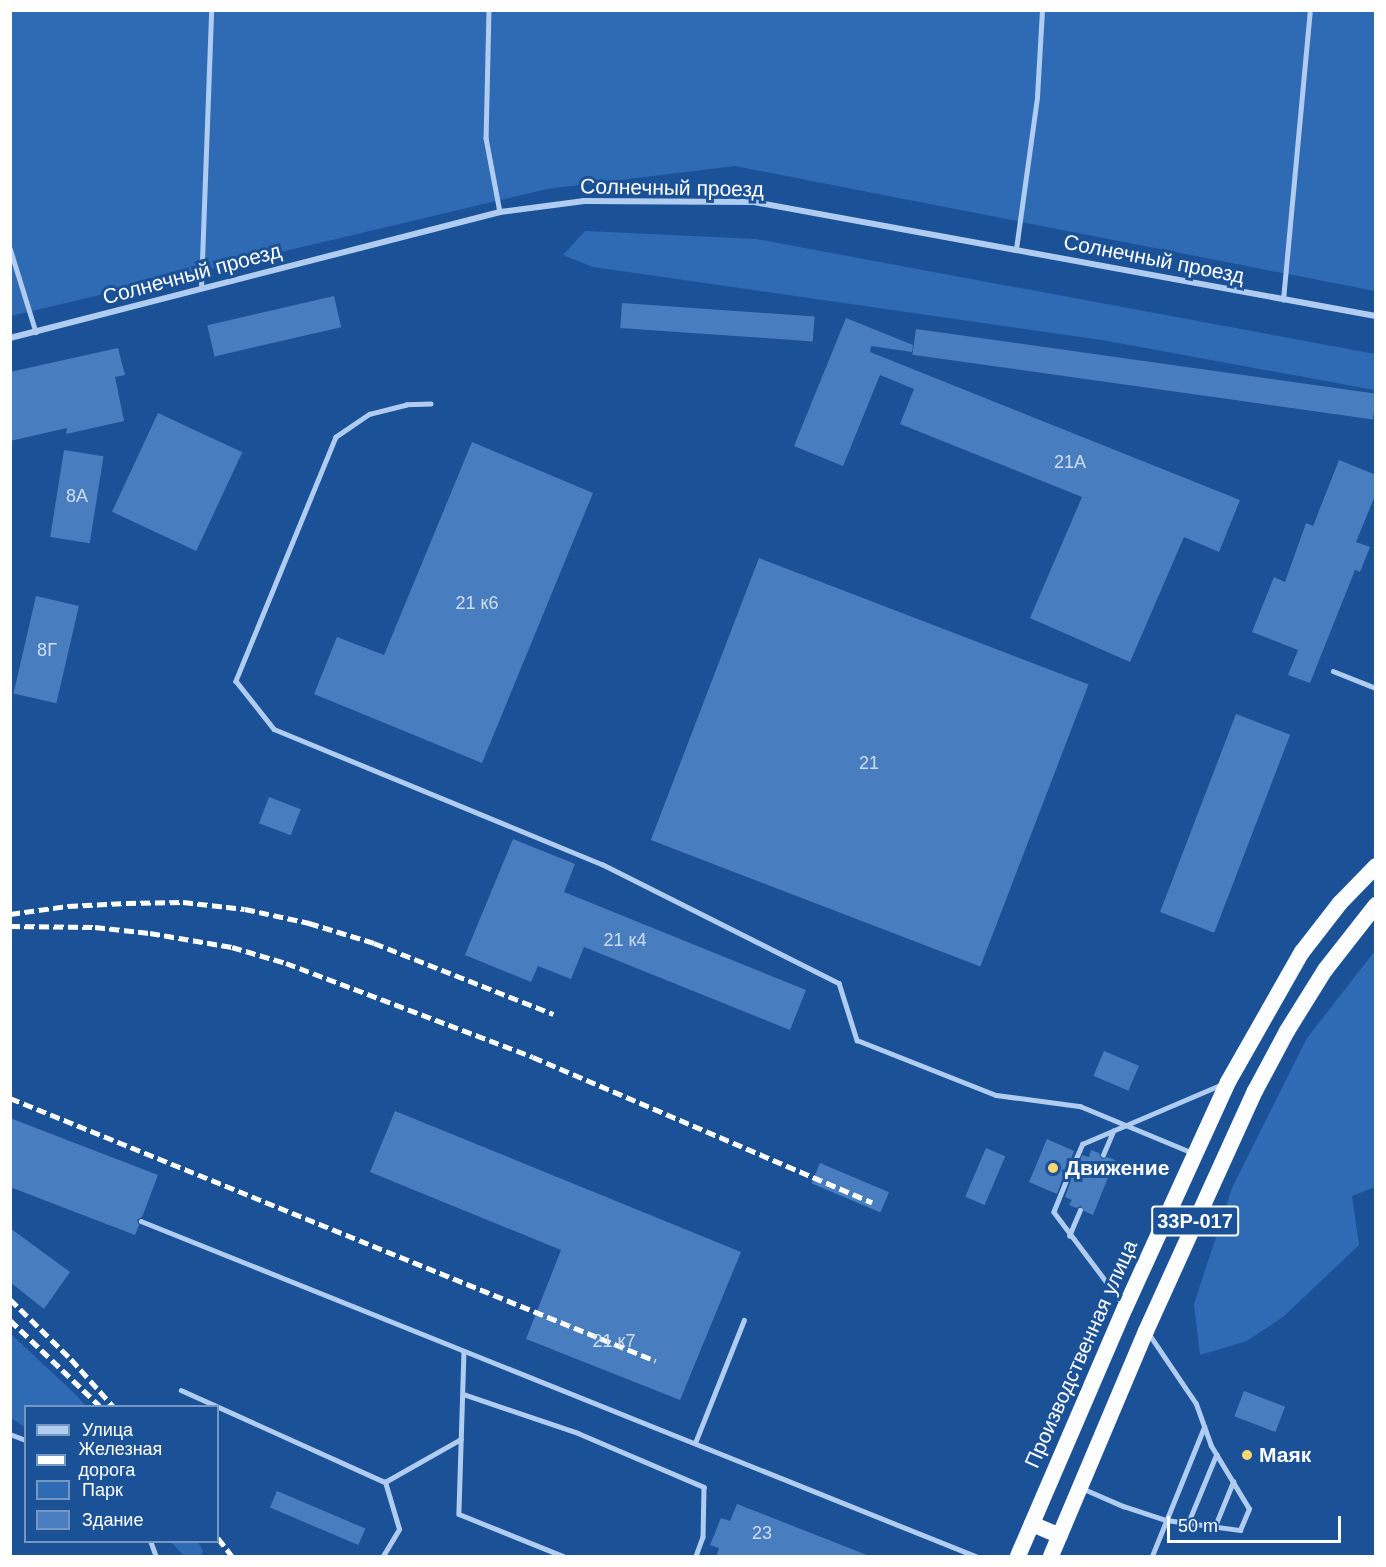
<!DOCTYPE html>
<meta charset="utf-8">
<style>
body{margin:0}
#map{position:relative;width:1386px;height:1567px;overflow:hidden;background:#1b5197;font-family:Helvetica,sans-serif}
div>[style]{position:absolute}
[style*='--x']{left:calc(var(--x)*1px);top:calc(var(--y)*1px);width:calc(var(--w)*1px);rotate:calc(var(--a)*1deg)}
.green>*{inset:0;background:#2f6bb4}
.building>*{inset:0;background:#487dbf;transform-origin:0 0}
.service>*{height:4.5px;margin:-2.25px;padding:0 2.25px;transform-origin:2.25px;border-radius:2.25px;background:#b0ccf0}
.minor>*{height:6px;margin:-3px;padding:0 3px;transform-origin:3px;border-radius:3px;background:#b0ccf0}
.trunk>*{height:16px;margin:-8px;padding:0 8px;transform-origin:8px;border-radius:8px;background:#fcfdff}
.rail>*{height:4.5px;margin-top:-2.25px;transform-origin:0;background:repeating-linear-gradient(90deg,#fff 0 10px,transparent 0 14.5px)}
.dots>*{width:16px;height:16px;translate:-50% -50%;box-sizing:border-box;border:3px solid #1b5197;border-radius:50%}
span{translate:-50% -50%;white-space:nowrap;text-align:center;line-height:1.15;-webkit-text-stroke:6px #1b5197;paint-order:stroke}
.number-label{font-size:18px;color:#d1deef}
.number-label span{-webkit-text-stroke-width:0}
.shield-label span{padding:2px 4px;background:#1b5197;border:2px solid;border-radius:4px;-webkit-text-stroke-width:0}
.shield-label{font-size:20px;color:#fff;font-weight:700}
.street-label{font-size:21px;color:#fff}
.poi-label{font-size:21px;color:#fff;font-weight:700}
.left{translate:0 -50%;text-align:left}
.frame{position:absolute;inset:0;border:12px solid #fff;pointer-events:none}
.legend{position:absolute;left:24px;top:1405px;width:195px;height:138px;box-sizing:border-box;background:#1b5197;border:2px solid #7697c1;margin:0;padding:8px 10px;list-style:none;font-size:18px;color:#fff}
.legend li{display:flex;align-items:center;gap:12px;height:30px}
.legend b{width:30px;border:2px solid #7697c1}
.scale{position:absolute;left:1167px;top:1516px;width:174px;height:27px;box-sizing:border-box;border:3px solid #fff;border-top:0;padding-left:8px;font-size:18px;line-height:21px;white-space:nowrap;color:#fff;-webkit-text-stroke:4px #1b5197;paint-order:stroke}
</style>
<div id="map">
<div class="green">
<div style="clip-path:polygon(10px 11px,1375px 11px,1375px 291px,735px 166px,547px 189px,11px 316px)"></div>
<div style="clip-path:polygon(585px 231px,756px 239px,1375px 354px,1375px 390px,1102px 340px,593px 267px,563px 255px)"></div>
<div style="clip-path:polygon(1375px 951px,1375px 1187px,1352px 1196px,1359px 1245px,1283px 1317px,1247px 1341px,1200px 1355px,1194px 1304px,1232px 1188px,1307px 1038px)"></div>
<div style="clip-path:polygon(11px 1334px,75px 1394px,86px 1406px,26px 1406px,25px 1427px,11px 1418px)"></div>
<div style="clip-path:polygon(171px 1542px,198px 1542px,203px 1551px,201px 1556px,184px 1556px)"></div>
</div>
<div class="building">
<div style="left:334px;top:296px;width:32px;height:130px;rotate:77deg"></div>
<div style="left:622px;top:303px;width:193px;height:25px;rotate:4deg"></div>
<div style="clip-path:polygon(846px 318px,913px 345px,912px 352px,871px 346px,870px 352px,1240px 500px,1219px 552px,1184px 537px,1130px 662px,1030px 618px,1082px 497px,900px 424px,914px 389px,880px 375px,843px 466px,794px 446px)"></div>
<div style="left:916px;top:329px;width:465px;height:26px;rotate:8deg"></div>
<div style="clip-path:polygon(118px 348px,125px 375px,115px 377px,124px 421px,66px 434px,67px 428px,10px 441px,10px 372px)"></div>
<div style="left:158px;top:413px;width:93px;height:109px;rotate:25deg"></div>
<div style="clip-path:polygon(472px 442px,593px 493px,482px 763px,314px 694px,337px 637px,384px 655px)"></div>
<div style="left:64px;top:450px;width:40px;height:88px;rotate:9deg"></div>
<div style="clip-path:polygon(1339px 460px,1376px 475px,1376px 493px,1356px 542px,1370px 547px,1360px 572px,1355px 570px,1310px 683px,1288px 675px,1298px 650px,1252px 632px,1274px 577px,1285px 582px,1306px 523px,1313px 526px)"></div>
<div style="left:759px;top:558px;width:353px;height:302px;rotate:21deg"></div>
<div style="left:36px;top:596px;width:44px;height:100px;rotate:13deg"></div>
<div style="left:1236px;top:714px;width:58px;height:212px;rotate:21deg"></div>
<div style="left:269px;top:797px;width:34px;height:28px;rotate:21deg"></div>
<div style="clip-path:polygon(513px 839px,575px 864px,564px 892px,806px 990px,790px 1030px,584px 947px,571px 979px,538px 966px,531px 982px,465px 955px)"></div>
<div style="left:1104px;top:1051px;width:38px;height:27px;rotate:23deg"></div>
<div style="clip-path:polygon(395px 1111px,741px 1252px,680px 1400px,526px 1339px,561px 1250px,370px 1172px)"></div>
<div style="clip-path:polygon(10px 1118px,158px 1175px,142px 1217px,137px 1220px,139px 1225px,135px 1235px,10px 1187px)"></div>
<div style="clip-path:polygon(1047px 1139px,1074px 1151px,1068px 1167px,1071px 1172px,1076px 1170px,1082px 1155px,1089px 1157px,1091px 1150px,1099px 1153px,1102px 1159px,1107px 1157px,1115px 1160px,1093px 1215px,1084px 1211px,1081px 1206px,1076px 1208px,1069px 1205px,1072px 1200px,1065px 1197px,1070px 1183px,1068px 1178px,1062px 1180px,1057px 1194px,1029px 1182px)"></div>
<div style="left:986px;top:1148px;width:21px;height:53px;rotate:23deg"></div>
<div style="left:820px;top:1163px;width:75px;height:22px;rotate:23deg"></div>
<div style="clip-path:polygon(10px 1228px,70px 1272px,44px 1309px,10px 1282px)"></div>
<div style="left:1244px;top:1391px;width:44px;height:27px;rotate:21deg"></div>
<div style="left:277px;top:1491px;width:96px;height:18px;rotate:23deg"></div>
<div style="clip-path:polygon(737px 1504px,867px 1555px,867px 1557px,716px 1557px,719px 1548px,710px 1545px,721px 1518px,730px 1521px)"></div>
</div>
<div class="service">
<div style="--x:489;--y:10;--w:128;--a:91.3"></div>
<div style="--x:486;--y:138;--w:75;--a:79.3"></div>
<div style="--x:10;--y:248;--w:88;--a:72.8"></div>
<div style="--x:1016;--y:249;--w:153;--a:-82.1"></div>
<div style="--x:1037;--y:97;--w:87;--a:-86.7"></div>
<div style="--x:201;--y:288;--w:278;--a:-87.9"></div>
<div style="--x:1283;--y:300;--w:291;--a:-84.7"></div>
<div style="--x:431;--y:404;--w:24;--a:178"></div>
<div style="--x:407;--y:405;--w:38;--a:166"></div>
<div style="--x:370;--y:414;--w:41;--a:145.9"></div>
<div style="--x:336;--y:437;--w:264;--a:112.3"></div>
<div style="--x:236;--y:681;--w:61;--a:51.6"></div>
<div style="--x:274;--y:729;--w:355;--a:22.4"></div>
<div style="--x:602;--y:864;--w:265;--a:26.7"></div>
<div style="--x:839;--y:983;--w:60;--a:72.5"></div>
<div style="--x:857;--y:1040;--w:149;--a:21.6"></div>
<div style="--x:996;--y:1095;--w:85;--a:7.5"></div>
<div style="--x:1080;--y:1106;--w:122;--a:22.6"></div>
<div style="--x:1333;--y:671;--w:46;--a:21.6"></div>
<div style="--x:1103;--y:1155;--w:26;--a:-67"></div>
<div style="--x:1072;--y:1168;--w:26;--a:-67"></div>
<div style="--x:1082;--y:1144;--w:153;--a:-23.1"></div>
<div style="--x:1066;--y:1182;--w:32;--a:112"></div>
<div style="--x:1054;--y:1212;--w:115;--a:53.1"></div>
<div style="--x:141;--y:1221;--w:899;--a:21.88"></div>
<div style="--x:1069;--y:1236;--w:28;--a:-67"></div>
<div style="--x:464;--y:1351;--w:163;--a:91.8"></div>
<div style="--x:459;--y:1514;--w:112;--a:22"></div>
<div style="--x:181;--y:1390;--w:224;--a:24.3"></div>
<div style="--x:385;--y:1482;--w:87;--a:-29.5"></div>
<div style="--x:463;--y:1394;--w:121;--a:18.7"></div>
<div style="--x:578;--y:1433;--w:137;--a:23.2"></div>
<div style="--x:704;--y:1487;--w:50;--a:91.1"></div>
<div style="--x:703;--y:1537;--w:20;--a:110"></div>
<div style="--x:10;--y:1434;--w:17;--a:21"></div>
<div style="--x:695;--y:1443;--w:132;--a:-68.3"></div>
<div style="--x:1084;--y:1489;--w:43;--a:23.6"></div>
<div style="--x:1123;--y:1506;--w:45;--a:18"></div>
<div style="--x:1166;--y:1520;--w:75;--a:7.7"></div>
<div style="--x:1240;--y:1530;--w:23;--a:-67"></div>
<div style="--x:1249;--y:1509;--w:74;--a:-121.1"></div>
<div style="--x:1211;--y:1446;--w:45;--a:-109.7"></div>
<div style="--x:1196;--y:1404;--w:82;--a:-124.1"></div>
<div style="--x:1188;--y:1523;--w:74;--a:-67.6"></div>
<div style="--x:1215;--y:1526;--w:48;--a:-67.8"></div>
<div style="--x:151;--y:1542;--w:15;--a:70"></div>
<div style="--x:383;--y:1556;--w:31;--a:-59"></div>
<div style="--x:399;--y:1529;--w:49;--a:-106.6"></div>
<div style="--x:1152;--y:1556;--w:139;--a:-68"></div>
</div>
<div class="minor">
<div style="--x:10;--y:338;--w:506;--a:-14.42"></div>
<div style="--x:500;--y:212;--w:85;--a:-7.5"></div>
<div style="--x:584;--y:201;--w:170;--a:0.3"></div>
<div style="--x:754;--y:202;--w:632;--a:10.39"></div>
</div>
<div class="trunk">
<div style="--x:1032;--y:1524;--w:30;--a:23"></div>
<div style="--x:1018;--y:1556;--w:270;--a:-66.7"></div>
<div style="--x:1125;--y:1308;--w:248;--a:-65.5"></div>
<div style="--x:1228;--y:1082;--w:150;--a:-60.4"></div>
<div style="--x:1302;--y:952;--w:62;--a:-52.2"></div>
<div style="--x:1340;--y:903;--w:52;--a:-45.8"></div>
<div style="--x:1051;--y:1556;--w:244;--a:-67.1"></div>
<div style="--x:1146;--y:1331;--w:264;--a:-65.6"></div>
<div style="--x:1255;--y:1091;--w:68;--a:-61.9"></div>
<div style="--x:1287;--y:1031;--w:72;--a:-58.1"></div>
<div style="--x:1325;--y:970;--w:83;--a:-51.9"></div>
</div>
<div class="rail">
<div style="--x:10;--y:914;--w:59;--a:-7.9"></div>
<div style="--x:68;--y:906;--w:58;--a:-3"></div>
<div style="--x:126;--y:903;--w:57;--a:-1"></div>
<div style="--x:183;--y:902;--w:62;--a:6.4"></div>
<div style="--x:245;--y:909;--w:66;--a:12.3"></div>
<div style="--x:309;--y:923;--w:68;--a:17.1"></div>
<div style="--x:374;--y:943;--w:193;--a:21.6"></div>
<div style="--x:10;--y:926;--w:85;--a:0.7"></div>
<div style="--x:95;--y:927;--w:55;--a:6.2"></div>
<div style="--x:150;--y:933;--w:83;--a:9.7"></div>
<div style="--x:232;--y:947;--w:56;--a:16.5"></div>
<div style="--x:286;--y:963;--w:264;--a:20.8"></div>
<div style="--x:533;--y:1057;--w:369;--a:23.2"></div>
<div style="--x:10;--y:1098;--w:697;--a:22.15"></div>
<div style="--x:10;--y:1299;--w:86;--a:44.5"></div>
<div style="--x:71;--y:1359;--w:63;--a:48.2"></div>
<div style="--x:10;--y:1320;--w:124;--a:43.7"></div>
<div style="--x:218;--y:1538;--w:23;--a:52"></div>
</div>
<div class="dots">
<div style="left:1053px;top:1168px;background:#ffd66f"></div>
<div style="left:1247px;top:1455px;background:#ffd66f"></div>
</div>
<div class="number-label">
<span style="left:1070px;top:462px">21А</span>
<span style="left:77px;top:496px">8А</span>
<span style="left:477px;top:603px">21 к6</span>
<span style="left:47px;top:650px">8Г</span>
<span style="left:869px;top:763px">21</span>
<span style="left:625px;top:940px">21 к4</span>
<span style="left:614px;top:1341px">21 к7</span>
<span style="left:762px;top:1533px">23</span>
</div>
<div class="shield-label">
<span style="left:1195px;top:1221px">33Р-017</span>
</div>
<div class="street-label">
<span style="left:672px;top:188px;rotate:1deg">Солнечный проезд</span>
<span style="left:1154px;top:259px;rotate:11deg">Солнечный проезд</span>
<span style="left:192px;top:274px;rotate:-15deg">Солнечный проезд</span>
<span style="left:1081px;top:1354px;rotate:-66deg">Производственная улица</span>
</div>
<div class="poi-label">
<span class="left" style="left:1065px;top:1168px">Движение</span>
<span class="left" style="left:1259px;top:1455px">Маяк</span>
</div>
<div class="frame"></div>
<ul class="legend">
<li><b style="height:8px;background:#b0ccf0"></b>Улица</li>
<li><b style="height:8px;background:#fff"></b>Железная дорога</li>
<li><b style="height:16px;background:#2f6bb4"></b>Парк</li>
<li><b style="height:16px;background:#487dbf"></b>Здание</li>
</ul>
<div class="scale">50 m</div>
</div>
